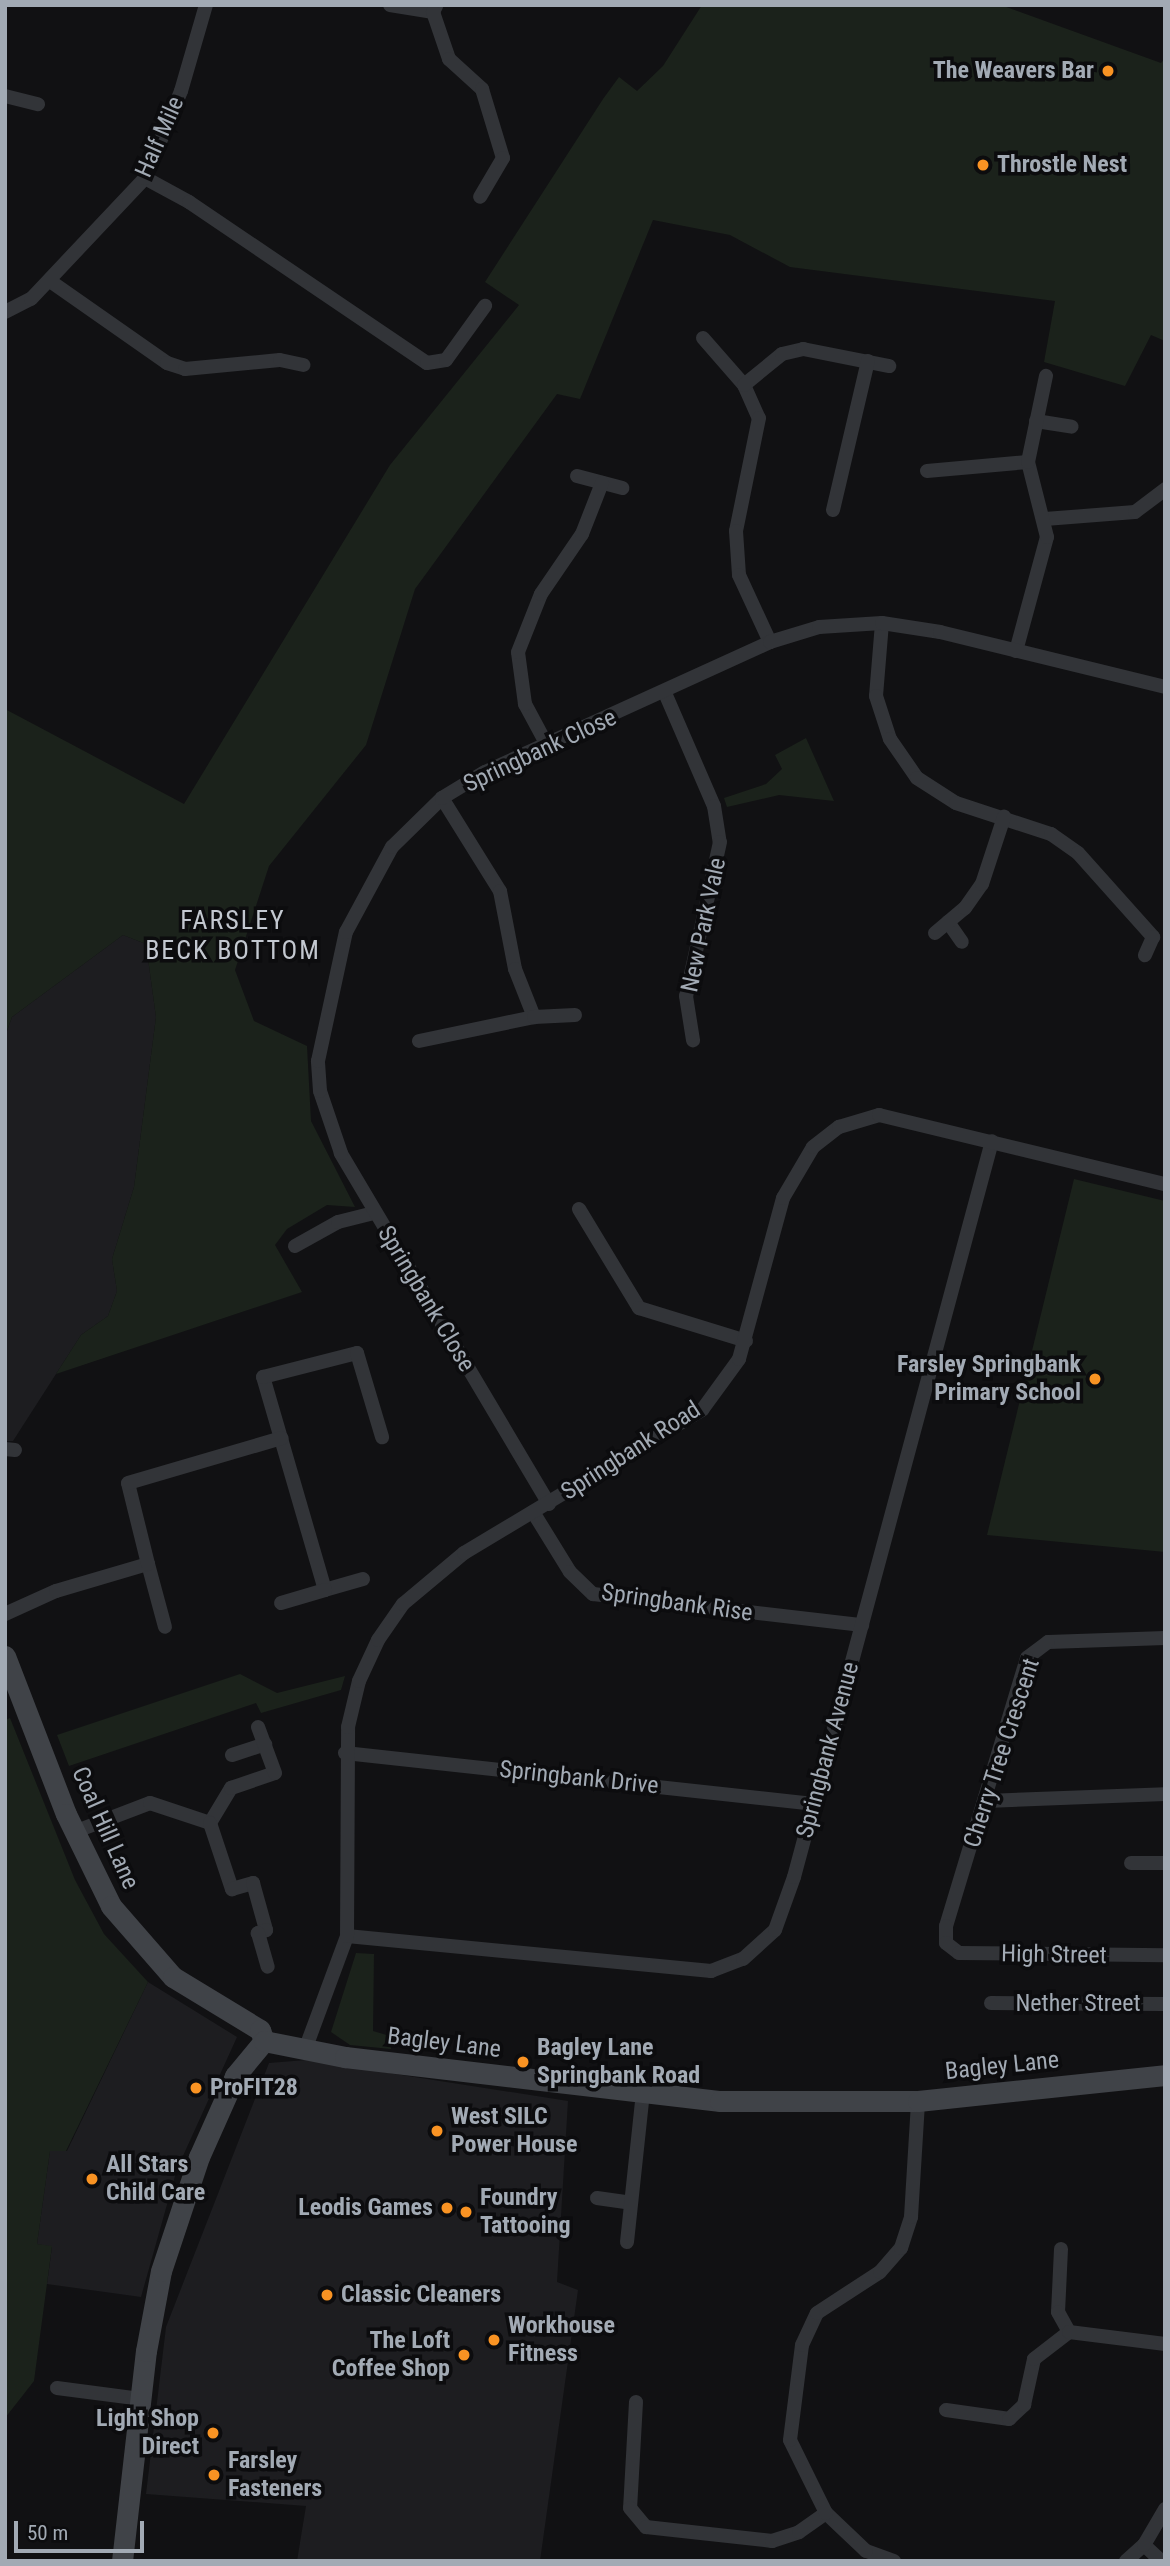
<!DOCTYPE html>
<style>
body{margin:0}
#map{position:relative;width:1170px;height:2566px;overflow:hidden;background:#111113;font-family:"Roboto Condensed",sans-serif}
div>[style]{position:absolute}
[style*='--x']{left:calc(var(--x)*1px);top:calc(var(--y)*1px);width:calc(var(--w)*1px);rotate:calc(var(--a)*1deg)}
.built>*{inset:0;background:#1d1d20}
.green>*{inset:0;background:#1b221b}
.street>*{height:14px;margin:-7px;padding:0 7px;transform-origin:7px;border-radius:7px;background:#323438}
.secondary>*{height:21px;margin:-10.5px;padding:0 10.5px;transform-origin:10.5px;border-radius:10.5px;background:#404348}
.dots>*{width:19px;height:19px;translate:-50% -50%;box-sizing:border-box;border:4px solid #0c0c0e;border-radius:50%}
span{translate:-50% -50%;white-space:nowrap;text-align:center;line-height:1.15;-webkit-text-stroke:7px #0c0c0e;paint-order:stroke}
.poi-label{font-size:24px;color:#a2aab4;font-weight:700}
.right{translate:-100% -50%;text-align:right}
.left{translate:0 -50%;text-align:left}
.street-label{font-size:24px;color:#a2aab4}
.neighbourhood-label{font-size:26px;color:#c3c8d0;letter-spacing:2px}
.frame{position:absolute;inset:0;border:7px solid #a2aab4;pointer-events:none}
.scale{position:absolute;left:14px;top:2521px;width:130px;height:32px;box-sizing:border-box;border:4px solid #a2aab4;border-top:0;padding-left:9px;font-size:21px;line-height:24px;white-space:nowrap;color:#a2aab4;-webkit-text-stroke:5px #0c0c0e;paint-order:stroke}
</style>
<div id="map">
<div class="built">
<div style="clip-path:polygon(123px 935px,146px 944px,156px 1017px,134px 1187px,112px 1259px,117px 1291px,108px 1316px,81px 1335px,13px 1441px,5px 1441px,5px 1036px,12px 1017px)"></div>
<div style="clip-path:polygon(148px 1982px,237px 2037px,177px 2169px,141px 2297px,47px 2284px,52px 2247px,37px 2244px,50px 2151px,67px 2151px)"></div>
<div style="clip-path:polygon(306px 2060px,568px 2101px,557px 2282px,578px 2290px,540px 2561px,297px 2561px,306px 2506px,146px 2494px,166px 2327px,269px 2063px)"></div>
</div>
<div class="green">
<div style="clip-path:polygon(702px 5px,1001px 5px,1161px 63px,1165px 58px,1165px 341px,1151px 335px,1125px 386px,1044px 362px,1055px 301px,790px 267px,730px 235px,653px 220px,580px 399px,557px 394px,415px 589px,366px 745px,269px 866px,235px 970px,254px 1021px,307px 1046px,311px 1121px,355px 1207px,327px 1205px,287px 1229px,275px 1245px,302px 1292px,56px 1374px,81px 1335px,108px 1316px,117px 1291px,112px 1259px,134px 1187px,156px 1017px,146px 944px,123px 935px,12px 1017px,5px 1036px,5px 709px,184px 804px,390px 465px,519px 305px,485px 282px,603px 99px,619px 77px,637px 91px,663px 66px)"></div>
<div style="clip-path:polygon(806px 738px,834px 801px,779px 795px,727px 807px,724px 798px,766px 784px,782px 769px,775px 755px)"></div>
<div style="clip-path:polygon(1074px 1179px,1165px 1201px,1165px 1552px,987px 1535px)"></div>
<div style="clip-path:polygon(240px 1674px,277px 1693px,345px 1676px,341px 1690px,261px 1713px,256px 1703px,69px 1766px,57px 1735px)"></div>
<div style="clip-path:polygon(10px 1718px,75px 1880px,104px 1934px,148px 1982px,66px 2151px,50px 2151px,37px 2244px,52px 2246px,34px 2381px,5px 2418px,5px 1720px)"></div>
<div style="clip-path:polygon(356px 1953px,374px 1954px,373px 2031px,390px 2036px,391px 2049px,350px 2045px,331px 2032px)"></div>
</div>
<div class="street">
<div style="--x:390;--y:5;--w:44;--a:9.2"></div>
<div style="--x:433;--y:12;--w:7;--a:-63"></div>
<div style="--x:433;--y:12;--w:50;--a:71.2"></div>
<div style="--x:449;--y:59;--w:45;--a:42.3"></div>
<div style="--x:482;--y:89;--w:72;--a:73.1"></div>
<div style="--x:503;--y:158;--w:45;--a:120.5"></div>
<div style="--x:5;--y:96;--w:34;--a:14"></div>
<div style="--x:145;--y:178;--w:50;--a:28.6"></div>
<div style="--x:189;--y:202;--w:287;--a:34.1"></div>
<div style="--x:427;--y:363;--w:19;--a:-9"></div>
<div style="--x:446;--y:360;--w:67;--a:-54.2"></div>
<div style="--x:50;--y:281;--w:143;--a:35"></div>
<div style="--x:167;--y:363;--w:19;--a:18"></div>
<div style="--x:185;--y:369;--w:95;--a:-5.4"></div>
<div style="--x:280;--y:360;--w:24;--a:12"></div>
<div style="--x:5;--y:312;--w:29;--a:-27"></div>
<div style="--x:31;--y:299;--w:166;--a:-46.7"></div>
<div style="--x:145;--y:178;--w:94;--a:-67.5"></div>
<div style="--x:181;--y:91;--w:90;--a:-73.8"></div>
<div style="--x:703;--y:338;--w:62;--a:48.9"></div>
<div style="--x:744;--y:385;--w:36;--a:66"></div>
<div style="--x:759;--y:418;--w:115;--a:101.5"></div>
<div style="--x:736;--y:531;--w:44;--a:86.1"></div>
<div style="--x:739;--y:575;--w:74;--a:65.2"></div>
<div style="--x:744;--y:385;--w:49;--a:-39.2"></div>
<div style="--x:782;--y:354;--w:22;--a:-13"></div>
<div style="--x:803;--y:349;--w:88;--a:11.2"></div>
<div style="--x:1036;--y:421;--w:36;--a:9"></div>
<div style="--x:927;--y:471;--w:101;--a:-5.1"></div>
<div style="--x:577;--y:476;--w:47;--a:14.9"></div>
<div style="--x:833;--y:510;--w:153;--a:-76.8"></div>
<div style="--x:1045;--y:519;--w:90;--a:-4.4"></div>
<div style="--x:1135;--y:512;--w:38;--a:-37"></div>
<div style="--x:882;--y:623;--w:73;--a:94.7"></div>
<div style="--x:876;--y:696;--w:45;--a:72"></div>
<div style="--x:890;--y:739;--w:47;--a:55.3"></div>
<div style="--x:917;--y:778;--w:46;--a:32.7"></div>
<div style="--x:956;--y:803;--w:100;--a:18.1"></div>
<div style="--x:1051;--y:834;--w:33;--a:35"></div>
<div style="--x:1078;--y:853;--w:113;--a:48.2"></div>
<div style="--x:1153;--y:937;--w:20;--a:114"></div>
<div style="--x:1016;--y:651;--w:118;--a:-74.8"></div>
<div style="--x:1047;--y:537;--w:77;--a:-104.2"></div>
<div style="--x:1028;--y:462;--w:88;--a:-78.2"></div>
<div style="--x:665;--y:693;--w:123;--a:66.6"></div>
<div style="--x:714;--y:806;--w:36;--a:81"></div>
<div style="--x:720;--y:842;--w:158;--a:102.4"></div>
<div style="--x:686;--y:996;--w:45;--a:81"></div>
<div style="--x:547;--y:745;--w:47;--a:-118.2"></div>
<div style="--x:525;--y:704;--w:52;--a:-97.7"></div>
<div style="--x:518;--y:652;--w:62;--a:-68.4"></div>
<div style="--x:541;--y:594;--w:73;--a:-55.7"></div>
<div style="--x:582;--y:534;--w:55;--a:-68.6"></div>
<div style="--x:442;--y:798;--w:110;--a:58.1"></div>
<div style="--x:500;--y:891;--w:79;--a:79.1"></div>
<div style="--x:515;--y:969;--w:52;--a:68.4"></div>
<div style="--x:948;--y:922;--w:24;--a:55"></div>
<div style="--x:935;--y:933;--w:39;--a:-40"></div>
<div style="--x:965;--y:908;--w:29;--a:-55"></div>
<div style="--x:982;--y:884;--w:71;--a:-71.8"></div>
<div style="--x:419;--y:1041;--w:117;--a:-11.8"></div>
<div style="--x:534;--y:1017;--w:41;--a:-2.8"></div>
<div style="--x:579;--y:1209;--w:116;--a:58.8"></div>
<div style="--x:639;--y:1308;--w:112;--a:17.1"></div>
<div style="--x:295;--y:1246;--w:49;--a:-29.2"></div>
<div style="--x:338;--y:1222;--w:38;--a:-14"></div>
<div style="--x:5;--y:1449;--w:10;--a:6"></div>
<div style="--x:549;--y:1504;--w:408;--a:-120.7"></div>
<div style="--x:341;--y:1153;--w:65;--a:-108.7"></div>
<div style="--x:320;--y:1091;--w:30;--a:-94"></div>
<div style="--x:318;--y:1061;--w:132;--a:-77.8"></div>
<div style="--x:346;--y:932;--w:97;--a:-61.6"></div>
<div style="--x:392;--y:847;--w:70;--a:-44.4"></div>
<div style="--x:442;--y:798;--w:50;--a:-31.2"></div>
<div style="--x:485;--y:772;--w:313;--a:-24.5"></div>
<div style="--x:770;--y:642;--w:51;--a:-17"></div>
<div style="--x:819;--y:627;--w:63;--a:-3.6"></div>
<div style="--x:882;--y:623;--w:59;--a:8.8"></div>
<div style="--x:940;--y:632;--w:232;--a:13.7"></div>
<div style="--x:533;--y:1512;--w:70;--a:58.3"></div>
<div style="--x:570;--y:1572;--w:32;--a:44"></div>
<div style="--x:593;--y:1594;--w:271;--a:6.6"></div>
<div style="--x:148;--y:1564;--w:65;--a:74.9"></div>
<div style="--x:363;--y:1579;--w:40;--a:164"></div>
<div style="--x:325;--y:1590;--w:222;--a:-106.2"></div>
<div style="--x:263;--y:1377;--w:97;--a:-14.3"></div>
<div style="--x:357;--y:1353;--w:88;--a:73.4"></div>
<div style="--x:281;--y:1603;--w:46;--a:-16.5"></div>
<div style="--x:5;--y:1614;--w:56;--a:-24.3"></div>
<div style="--x:56;--y:1591;--w:96;--a:-16.4"></div>
<div style="--x:148;--y:1564;--w:83;--a:-103.9"></div>
<div style="--x:128;--y:1483;--w:160;--a:-16.3"></div>
<div style="--x:1165;--y:1638;--w:117;--a:178"></div>
<div style="--x:1048;--y:1642;--w:26;--a:143"></div>
<div style="--x:1027;--y:1658;--w:280;--a:106.8"></div>
<div style="--x:946;--y:1926;--w:17;--a:90"></div>
<div style="--x:946;--y:1943;--w:16;--a:38"></div>
<div style="--x:959;--y:1953;--w:206;--a:0.6"></div>
<div style="--x:345;--y:1753;--w:471;--a:6.2"></div>
<div style="--x:232;--y:1755;--w:35;--a:-18"></div>
<div style="--x:986;--y:1801;--w:179;--a:-2.2"></div>
<div style="--x:210;--y:1823;--w:41;--a:-59"></div>
<div style="--x:231;--y:1788;--w:46;--a:-18.8"></div>
<div style="--x:275;--y:1773;--w:49;--a:-110.3"></div>
<div style="--x:74;--y:1832;--w:81;--a:-20.9"></div>
<div style="--x:150;--y:1803;--w:63;--a:18.4"></div>
<div style="--x:210;--y:1823;--w:70;--a:71.6"></div>
<div style="--x:232;--y:1889;--w:22;--a:-16"></div>
<div style="--x:253;--y:1883;--w:49;--a:74.5"></div>
<div style="--x:266;--y:1930;--w:9;--a:159"></div>
<div style="--x:258;--y:1933;--w:35;--a:74"></div>
<div style="--x:1131;--y:1863;--w:34;--a:0"></div>
<div style="--x:347;--y:1936;--w:366;--a:5.5"></div>
<div style="--x:711;--y:1971;--w:34;--a:-21"></div>
<div style="--x:743;--y:1959;--w:43;--a:-42.2"></div>
<div style="--x:775;--y:1930;--w:56;--a:-70.3"></div>
<div style="--x:794;--y:1877;--w:762;--a:-74.94"></div>
<div style="--x:991;--y:2003;--w:174;--a:0.3"></div>
<div style="--x:306;--y:2047;--w:118;--a:-69.7"></div>
<div style="--x:347;--y:1936;--w:209;--a:-89.7"></div>
<div style="--x:348;--y:1727;--w:47;--a:-76.6"></div>
<div style="--x:359;--y:1681;--w:45;--a:-65.1"></div>
<div style="--x:378;--y:1640;--w:44;--a:-55.2"></div>
<div style="--x:403;--y:1604;--w:80;--a:-39.9"></div>
<div style="--x:464;--y:1553;--w:278;--a:-31"></div>
<div style="--x:702;--y:1410;--w:63;--a:-54"></div>
<div style="--x:739;--y:1359;--w:167;--a:-74.7"></div>
<div style="--x:783;--y:1198;--w:59;--a:-59.5"></div>
<div style="--x:813;--y:1147;--w:33;--a:-38"></div>
<div style="--x:839;--y:1127;--w:42;--a:-16.7"></div>
<div style="--x:879;--y:1115;--w:294;--a:13.6"></div>
<div style="--x:597;--y:2198;--w:34;--a:8"></div>
<div style="--x:627;--y:2242;--w:150;--a:-83.9"></div>
<div style="--x:1061;--y:2249;--w:63;--a:92.7"></div>
<div style="--x:1058;--y:2312;--w:23;--a:61"></div>
<div style="--x:57;--y:2388;--w:86;--a:7.4"></div>
<div style="--x:636;--y:2402;--w:106;--a:93.2"></div>
<div style="--x:630;--y:2508;--w:25;--a:50"></div>
<div style="--x:646;--y:2527;--w:127;--a:6.3"></div>
<div style="--x:772;--y:2541;--w:28;--a:-18"></div>
<div style="--x:799;--y:2532;--w:33;--a:-35"></div>
<div style="--x:946;--y:2410;--w:64;--a:8.1"></div>
<div style="--x:1009;--y:2419;--w:21;--a:-43"></div>
<div style="--x:1024;--y:2405;--w:47;--a:-77.7"></div>
<div style="--x:1034;--y:2359;--w:44;--a:-37.6"></div>
<div style="--x:1069;--y:2332;--w:97;--a:7.1"></div>
<div style="--x:1144;--y:2545;--w:23;--a:43"></div>
<div style="--x:894;--y:2561;--w:30;--a:-160"></div>
<div style="--x:866;--y:2551;--w:55;--a:-136.5"></div>
<div style="--x:826;--y:2513;--w:81;--a:-116.3"></div>
<div style="--x:790;--y:2440;--w:96;--a:-82.8"></div>
<div style="--x:802;--y:2345;--w:35;--a:-65"></div>
<div style="--x:817;--y:2313;--w:75;--a:-33.1"></div>
<div style="--x:880;--y:2272;--w:32;--a:-49"></div>
<div style="--x:901;--y:2248;--w:33;--a:-72"></div>
<div style="--x:911;--y:2217;--w:116;--a:-86.5"></div>
<div style="--x:1126;--y:2561;--w:24;--a:-42"></div>
<div style="--x:1144;--y:2545;--w:42;--a:-59.7"></div>
</div>
<div class="secondary">
<div style="--x:5;--y:1656;--w:169;--a:68.9"></div>
<div style="--x:66;--y:1814;--w:102;--a:63.9"></div>
<div style="--x:111;--y:1906;--w:94;--a:48.9"></div>
<div style="--x:173;--y:1977;--w:102;--a:31.3"></div>
<div style="--x:260;--y:2030;--w:12;--a:70"></div>
<div style="--x:122;--y:2561;--w:211;--a:-83.5"></div>
<div style="--x:146;--y:2351;--w:81;--a:-79.4"></div>
<div style="--x:161;--y:2271;--w:120;--a:-71.6"></div>
<div style="--x:199;--y:2157;--w:89;--a:-66"></div>
<div style="--x:235;--y:2076;--w:45;--a:-50.4"></div>
<div style="--x:264;--y:2041;--w:83;--a:11.2"></div>
<div style="--x:345;--y:2057;--w:378;--a:6.7"></div>
<div style="--x:720;--y:2101;--w:198;--a:0"></div>
<div style="--x:918;--y:2101;--w:248;--a:-6"></div>
</div>
<div class="dots">
<div style="left:1108px;top:71px;background:#f99323"></div>
<div style="left:983px;top:165px;background:#f99323"></div>
<div style="left:1095px;top:1379px;background:#f99323"></div>
<div style="left:523px;top:2062px;background:#f99323"></div>
<div style="left:196px;top:2088px;background:#f99323"></div>
<div style="left:437px;top:2131px;background:#f99323"></div>
<div style="left:92px;top:2179px;background:#f99323"></div>
<div style="left:447px;top:2208px;background:#f99323"></div>
<div style="left:466px;top:2212px;background:#f99323"></div>
<div style="left:327px;top:2295px;background:#f99323"></div>
<div style="left:494px;top:2340px;background:#f99323"></div>
<div style="left:464px;top:2355px;background:#f99323"></div>
<div style="left:213px;top:2433px;background:#f99323"></div>
<div style="left:214px;top:2475px;background:#f99323"></div>
</div>
<div class="poi-label">
<span class="right" style="left:1094px;top:71px">The Weavers Bar</span>
<span class="left" style="left:997px;top:165px">Throstle Nest</span>
<span class="right" style="left:1081px;top:1379px">Farsley Springbank<br>Primary School</span>
<span class="left" style="left:537px;top:2062px">Bagley Lane<br>Springbank Road</span>
<span class="left" style="left:210px;top:2088px">ProFIT28</span>
<span class="left" style="left:451px;top:2131px">West SILC<br>Power House</span>
<span class="left" style="left:106px;top:2179px">All Stars<br>Child Care</span>
<span class="left" style="left:480px;top:2212px">Foundry<br>Tattooing</span>
<span class="right" style="left:433px;top:2208px">Leodis Games</span>
<span class="left" style="left:341px;top:2295px">Classic Cleaners</span>
<span class="left" style="left:508px;top:2340px">Workhouse<br>Fitness</span>
<span class="right" style="left:450px;top:2355px">The Loft<br>Coffee Shop</span>
<span class="right" style="left:199px;top:2433px">Light Shop<br>Direct</span>
<span class="left" style="left:228px;top:2475px">Farsley<br>Fasteners</span>
</div>
<div class="street-label">
<span style="left:160px;top:137px;rotate:-66deg">Half Mile</span>
<span style="left:540px;top:751px;rotate:-25deg">Springbank Close</span>
<span style="left:704px;top:925px;rotate:-78deg">New Park Vale</span>
<span style="left:426px;top:1299px;rotate:59deg">Springbank Close</span>
<span style="left:631px;top:1451px;rotate:-33deg">Springbank Road</span>
<span style="left:677px;top:1603px;rotate:8deg">Springbank Rise</span>
<span style="left:828px;top:1750px;rotate:-75deg">Springbank Avenue</span>
<span style="left:1002px;top:1753px;rotate:-72deg">Cherry Tree Crescent</span>
<span style="left:579px;top:1778px;rotate:6deg">Springbank Drive</span>
<span style="left:105px;top:1828px;rotate:66deg">Coal Hill Lane</span>
<span style="left:1054px;top:1955px;rotate:1deg">High Street</span>
<span style="left:1078px;top:2004px">Nether Street</span>
<span style="left:444px;top:2043px;rotate:7deg">Bagley Lane</span>
<span style="left:1002px;top:2066px;rotate:-6deg">Bagley Lane</span>
</div>
<div class="neighbourhood-label">
<span style="left:233px;top:936px">FARSLEY<br>BECK BOTTOM</span>
</div>
<div class="frame"></div>
<div class="scale">50 m</div>
</div>
